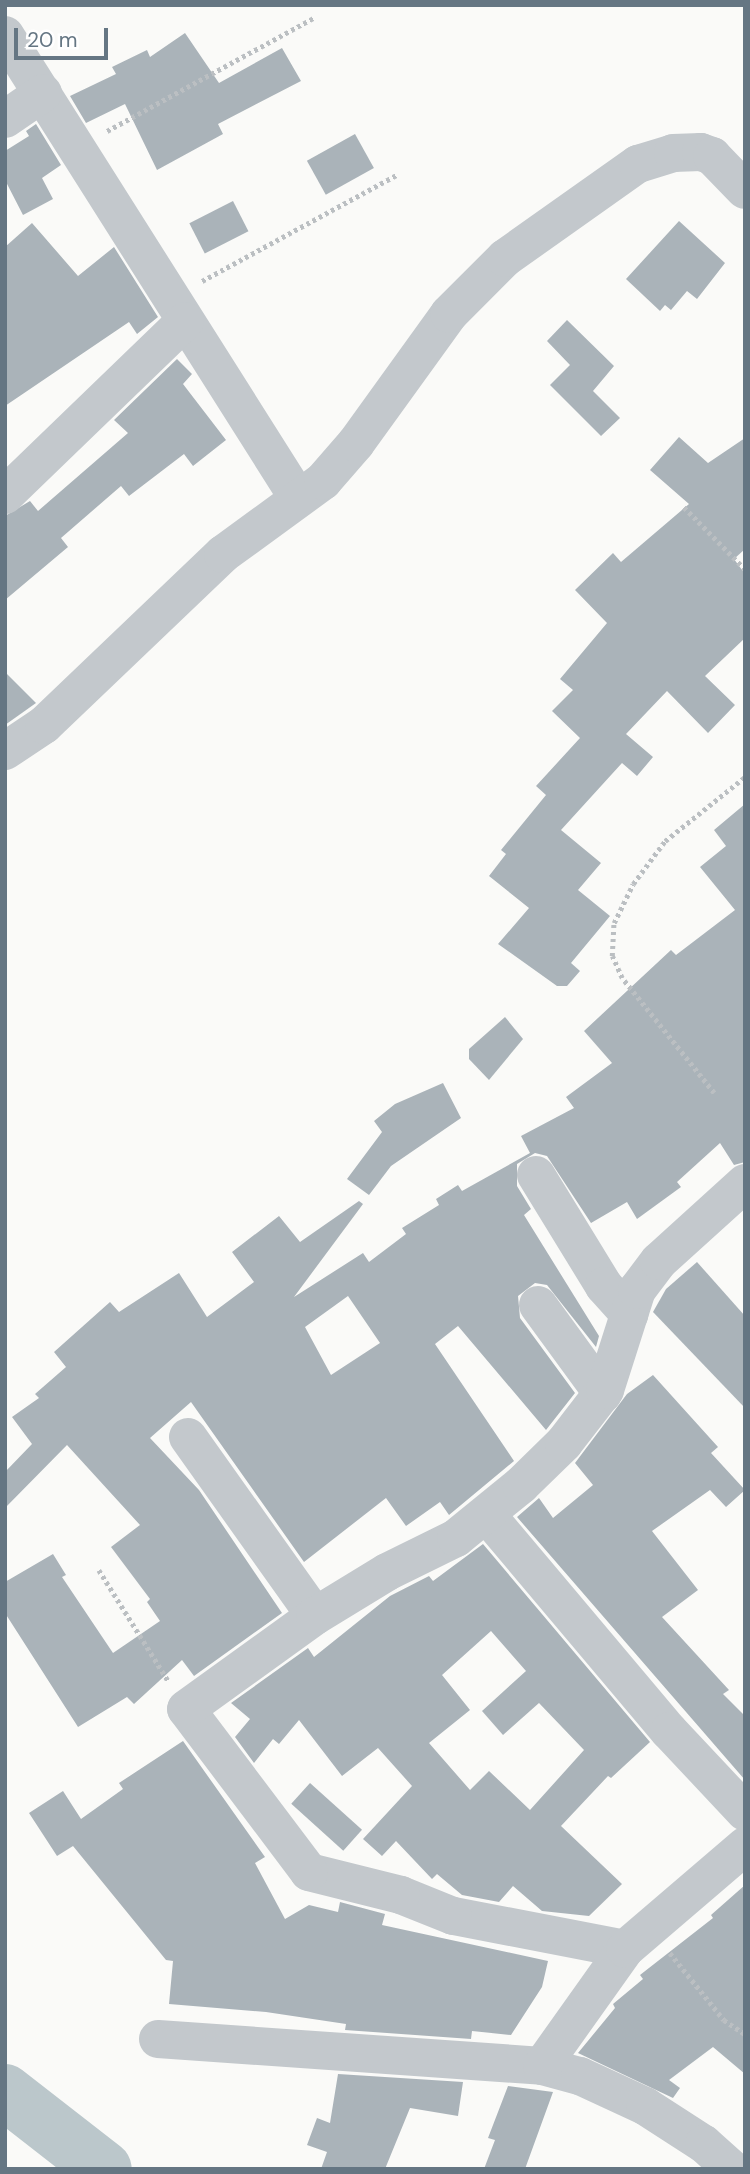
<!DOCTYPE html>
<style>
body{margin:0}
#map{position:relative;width:750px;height:2174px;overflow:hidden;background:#fafaf8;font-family:"DM Sans",sans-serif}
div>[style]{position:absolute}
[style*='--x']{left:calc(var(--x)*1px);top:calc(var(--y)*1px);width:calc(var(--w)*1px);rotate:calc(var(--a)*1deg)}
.river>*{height:56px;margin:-28px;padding:0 28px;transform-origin:28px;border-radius:28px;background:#bbc7cb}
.building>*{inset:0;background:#aab3b9;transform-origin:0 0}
.path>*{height:4.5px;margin-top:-2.25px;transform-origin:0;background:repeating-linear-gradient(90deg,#bbbfc2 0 3.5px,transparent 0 7px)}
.minor>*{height:38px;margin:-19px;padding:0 19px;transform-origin:19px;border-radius:19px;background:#c3c8cc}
span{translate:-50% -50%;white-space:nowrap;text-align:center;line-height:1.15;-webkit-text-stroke:7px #fff;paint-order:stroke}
.frame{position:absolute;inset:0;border:7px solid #657683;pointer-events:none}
.scale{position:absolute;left:14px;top:28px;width:94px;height:32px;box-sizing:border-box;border:4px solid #657683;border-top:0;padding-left:9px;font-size:21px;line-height:24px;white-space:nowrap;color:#657683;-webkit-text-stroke:5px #fff;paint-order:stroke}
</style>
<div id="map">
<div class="river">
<div style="--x:5;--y:2092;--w:125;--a:37.9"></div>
</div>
<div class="building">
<div style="clip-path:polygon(185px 33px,219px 83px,282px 48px,301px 81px,218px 124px,223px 134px,157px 170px,125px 104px,86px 123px,70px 96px,116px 74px,112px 67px,147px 50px,150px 57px)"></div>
<div style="clip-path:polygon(36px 124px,61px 165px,42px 178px,53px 199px,23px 215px,5px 180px,5px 151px,29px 136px,26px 131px)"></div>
<div style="left:355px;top:134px;width:39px;height:55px;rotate:61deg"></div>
<div style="left:233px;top:201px;width:34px;height:49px;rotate:63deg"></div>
<div style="clip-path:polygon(679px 221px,725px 263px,697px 299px,687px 291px,671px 310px,665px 305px,660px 311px,626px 279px)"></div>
<div style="clip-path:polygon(32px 223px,78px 276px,114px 247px,158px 317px,137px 334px,129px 322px,5px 406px,5px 247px)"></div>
<div style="clip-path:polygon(567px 320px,614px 366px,593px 391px,620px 418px,601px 436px,550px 385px,570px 365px,547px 341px)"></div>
<div style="clip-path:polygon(177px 359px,192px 374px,183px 384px,226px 440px,193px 466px,184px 454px,129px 496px,121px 486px,61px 538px,68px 547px,5px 600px,5px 516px,30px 501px,38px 511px,128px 433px,114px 420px)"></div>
<div style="clip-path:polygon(679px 437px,708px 463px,745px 438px,745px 549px,734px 559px,745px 574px,745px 638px,705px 676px,735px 705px,708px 733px,667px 691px,626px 734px,653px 757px,637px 776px,622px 763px,561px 830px,601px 863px,578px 890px,610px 916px,571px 963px,580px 971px,567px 986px,557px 986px,498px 944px,529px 908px,489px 876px,506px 854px,501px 850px,546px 795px,536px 786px,580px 738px,552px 711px,573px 690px,560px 679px,607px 623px,575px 590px,613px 553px,621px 562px,689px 504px,650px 470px)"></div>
<div style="clip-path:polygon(5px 672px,36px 703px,5px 725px)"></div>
<div style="clip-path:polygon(evenodd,745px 804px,745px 1162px,734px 1165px,720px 1143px,677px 1182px,681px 1187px,637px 1219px,627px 1202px,591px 1223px,547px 1156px,535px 1153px,517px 1164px,517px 1186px,531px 1209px,524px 1215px,599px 1336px,596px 1347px,547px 1285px,535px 1283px,518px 1296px,520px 1318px,575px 1393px,546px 1430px,458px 1326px,435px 1344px,514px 1461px,449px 1515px,440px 1502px,406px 1526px,386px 1498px,304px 1562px,191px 1402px,150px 1438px,199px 1490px,282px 1613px,194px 1676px,182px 1660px,134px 1704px,127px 1697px,78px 1727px,5px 1613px,5px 1582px,53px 1554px,66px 1575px,62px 1577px,113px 1653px,160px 1621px,147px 1602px,150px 1599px,111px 1547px,140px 1525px,67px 1445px,5px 1508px,5px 1472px,32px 1444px,12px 1417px,39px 1398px,35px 1394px,66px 1367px,54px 1352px,110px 1302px,119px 1312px,179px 1273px,207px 1317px,254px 1282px,232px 1252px,279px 1216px,300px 1242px,359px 1201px,363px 1204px,294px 1297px,363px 1253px,369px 1262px,406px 1234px,402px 1228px,439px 1205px,436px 1199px,458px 1185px,462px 1191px,530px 1153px,521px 1136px,574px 1108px,566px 1097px,612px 1063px,584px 1031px,671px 950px,676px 955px,735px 910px,700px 867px,726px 846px,714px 830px,745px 804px,348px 1296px,380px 1343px,331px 1375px,305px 1327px,348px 1296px)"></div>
<div style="clip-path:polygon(505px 1017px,523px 1039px,489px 1080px,469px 1059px,469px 1049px)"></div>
<div style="clip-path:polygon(443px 1083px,461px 1118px,391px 1166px,369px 1195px,347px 1179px,382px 1132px,374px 1121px,395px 1104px)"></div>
<div style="clip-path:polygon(697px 1262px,745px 1316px,745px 1408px,653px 1312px,666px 1289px)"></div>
<div style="clip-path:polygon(653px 1375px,718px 1447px,711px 1453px,745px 1490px,726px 1507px,710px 1490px,652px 1531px,698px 1590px,662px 1617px,729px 1690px,723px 1694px,745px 1716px,745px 1780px,517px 1517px,539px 1498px,553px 1518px,593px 1485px,575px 1463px,627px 1394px)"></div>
<div style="clip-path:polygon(evenodd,483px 1544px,650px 1742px,611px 1778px,608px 1776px,561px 1826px,622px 1884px,589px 1916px,542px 1911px,513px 1886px,499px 1902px,462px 1895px,437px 1874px,432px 1879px,396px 1841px,382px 1856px,363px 1839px,412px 1786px,378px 1748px,342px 1776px,299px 1720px,279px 1744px,273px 1739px,254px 1763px,235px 1737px,250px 1719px,231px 1703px,308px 1648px,314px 1657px,390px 1596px,429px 1576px,433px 1581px,483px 1544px,491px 1631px,526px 1671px,482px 1711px,503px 1735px,539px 1703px,584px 1750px,530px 1810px,489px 1771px,470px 1790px,429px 1743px,470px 1710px,442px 1675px,491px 1631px)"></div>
<div style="clip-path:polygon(183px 1741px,265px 1857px,255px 1863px,285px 1919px,309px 1905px,338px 1912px,340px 1902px,385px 1914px,382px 1925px,548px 1961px,542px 1987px,511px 2035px,472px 2031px,471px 2039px,345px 2030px,346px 2024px,266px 2012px,169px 2004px,173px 1961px,166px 1960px,73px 1846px,57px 1856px,29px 1813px,63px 1791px,81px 1819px,123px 1789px,119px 1783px)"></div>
<div style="left:310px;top:1783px;width:70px;height:28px;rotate:42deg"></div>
<div style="clip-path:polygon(745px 1885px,745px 2074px,713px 2047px,669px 2080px,680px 2088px,673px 2098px,578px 2053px,615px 2008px,613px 2004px,643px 1979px,640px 1975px,713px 1918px,711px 1915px)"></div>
<div style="clip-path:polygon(338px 2074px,463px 2082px,458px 2116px,410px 2108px,385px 2169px,321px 2169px,327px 2152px,307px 2145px,317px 2118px,330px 2123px)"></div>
<div style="clip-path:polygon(508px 2086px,553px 2092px,525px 2169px,484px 2169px,495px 2140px,488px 2138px)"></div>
</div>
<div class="path">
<div style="--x:107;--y:131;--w:235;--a:-28.7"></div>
<div style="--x:202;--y:281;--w:223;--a:-28.6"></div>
<div style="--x:684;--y:507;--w:87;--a:45.5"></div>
<div style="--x:714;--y:1093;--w:147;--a:-128.7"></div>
<div style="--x:622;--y:978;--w:24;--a:-114"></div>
<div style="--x:612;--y:956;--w:33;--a:-87"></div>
<div style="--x:614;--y:923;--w:43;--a:-64"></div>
<div style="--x:633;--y:884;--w:54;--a:-53.3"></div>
<div style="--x:665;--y:841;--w:102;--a:-38.7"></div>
<div style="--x:99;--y:1570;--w:132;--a:58"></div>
<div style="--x:670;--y:1953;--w:86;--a:51.1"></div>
<div style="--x:724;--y:2020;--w:25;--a:34"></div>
</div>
<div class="minor">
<div style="--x:5;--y:35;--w:548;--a:57.67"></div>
<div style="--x:5;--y:119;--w:46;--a:-34.4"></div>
<div style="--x:5;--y:495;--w:250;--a:-44"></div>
<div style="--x:5;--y:751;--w:47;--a:-33.7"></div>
<div style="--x:44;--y:725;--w:248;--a:-43.7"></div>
<div style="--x:223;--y:554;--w:124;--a:-36.1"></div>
<div style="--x:323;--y:481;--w:50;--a:-49"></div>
<div style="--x:356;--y:443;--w:159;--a:-54.2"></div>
<div style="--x:449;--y:314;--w:79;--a:-45"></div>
<div style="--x:505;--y:258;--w:163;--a:-35.3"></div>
<div style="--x:638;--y:164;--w:37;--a:-17"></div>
<div style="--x:673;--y:153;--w:28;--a:-2"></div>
<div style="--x:701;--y:152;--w:12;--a:20"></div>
<div style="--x:712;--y:156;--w:47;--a:45.9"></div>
<div style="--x:536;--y:1175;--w:130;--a:58.5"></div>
<div style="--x:604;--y:1286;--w:38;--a:48"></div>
<div style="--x:538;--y:1305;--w:110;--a:53.9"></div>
<div style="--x:188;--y:1437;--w:219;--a:54.6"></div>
<div style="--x:487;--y:1515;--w:282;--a:49.9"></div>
<div style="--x:669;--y:1731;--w:111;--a:46.8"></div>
<div style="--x:625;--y:1949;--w:175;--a:-169.1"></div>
<div style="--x:453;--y:1916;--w:56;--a:-158"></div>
<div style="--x:401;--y:1895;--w:95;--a:-166"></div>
<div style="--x:309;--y:1872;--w:204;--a:-127"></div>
<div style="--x:186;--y:1709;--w:159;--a:-35.8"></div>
<div style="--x:315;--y:1616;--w:84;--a:-31.4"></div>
<div style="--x:387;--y:1572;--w:77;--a:-26.2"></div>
<div style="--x:456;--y:1538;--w:84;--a:-39.2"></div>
<div style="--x:521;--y:1485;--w:60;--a:-44.3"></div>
<div style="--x:564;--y:1443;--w:67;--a:-52.3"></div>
<div style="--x:605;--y:1390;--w:105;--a:-72.3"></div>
<div style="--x:637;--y:1290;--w:36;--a:-53"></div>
<div style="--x:659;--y:1261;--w:116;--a:-42.2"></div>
<div style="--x:158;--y:2039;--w:385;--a:4"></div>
<div style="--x:542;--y:2066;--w:39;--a:15"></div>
<div style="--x:580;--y:2076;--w:72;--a:24.8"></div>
<div style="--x:645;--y:2106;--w:70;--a:32.8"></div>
<div style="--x:704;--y:2144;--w:38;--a:42"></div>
<div style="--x:542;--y:2066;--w:143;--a:-54.6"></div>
<div style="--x:625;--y:1949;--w:158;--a:-40.6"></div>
</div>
<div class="frame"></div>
<div class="scale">20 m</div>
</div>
